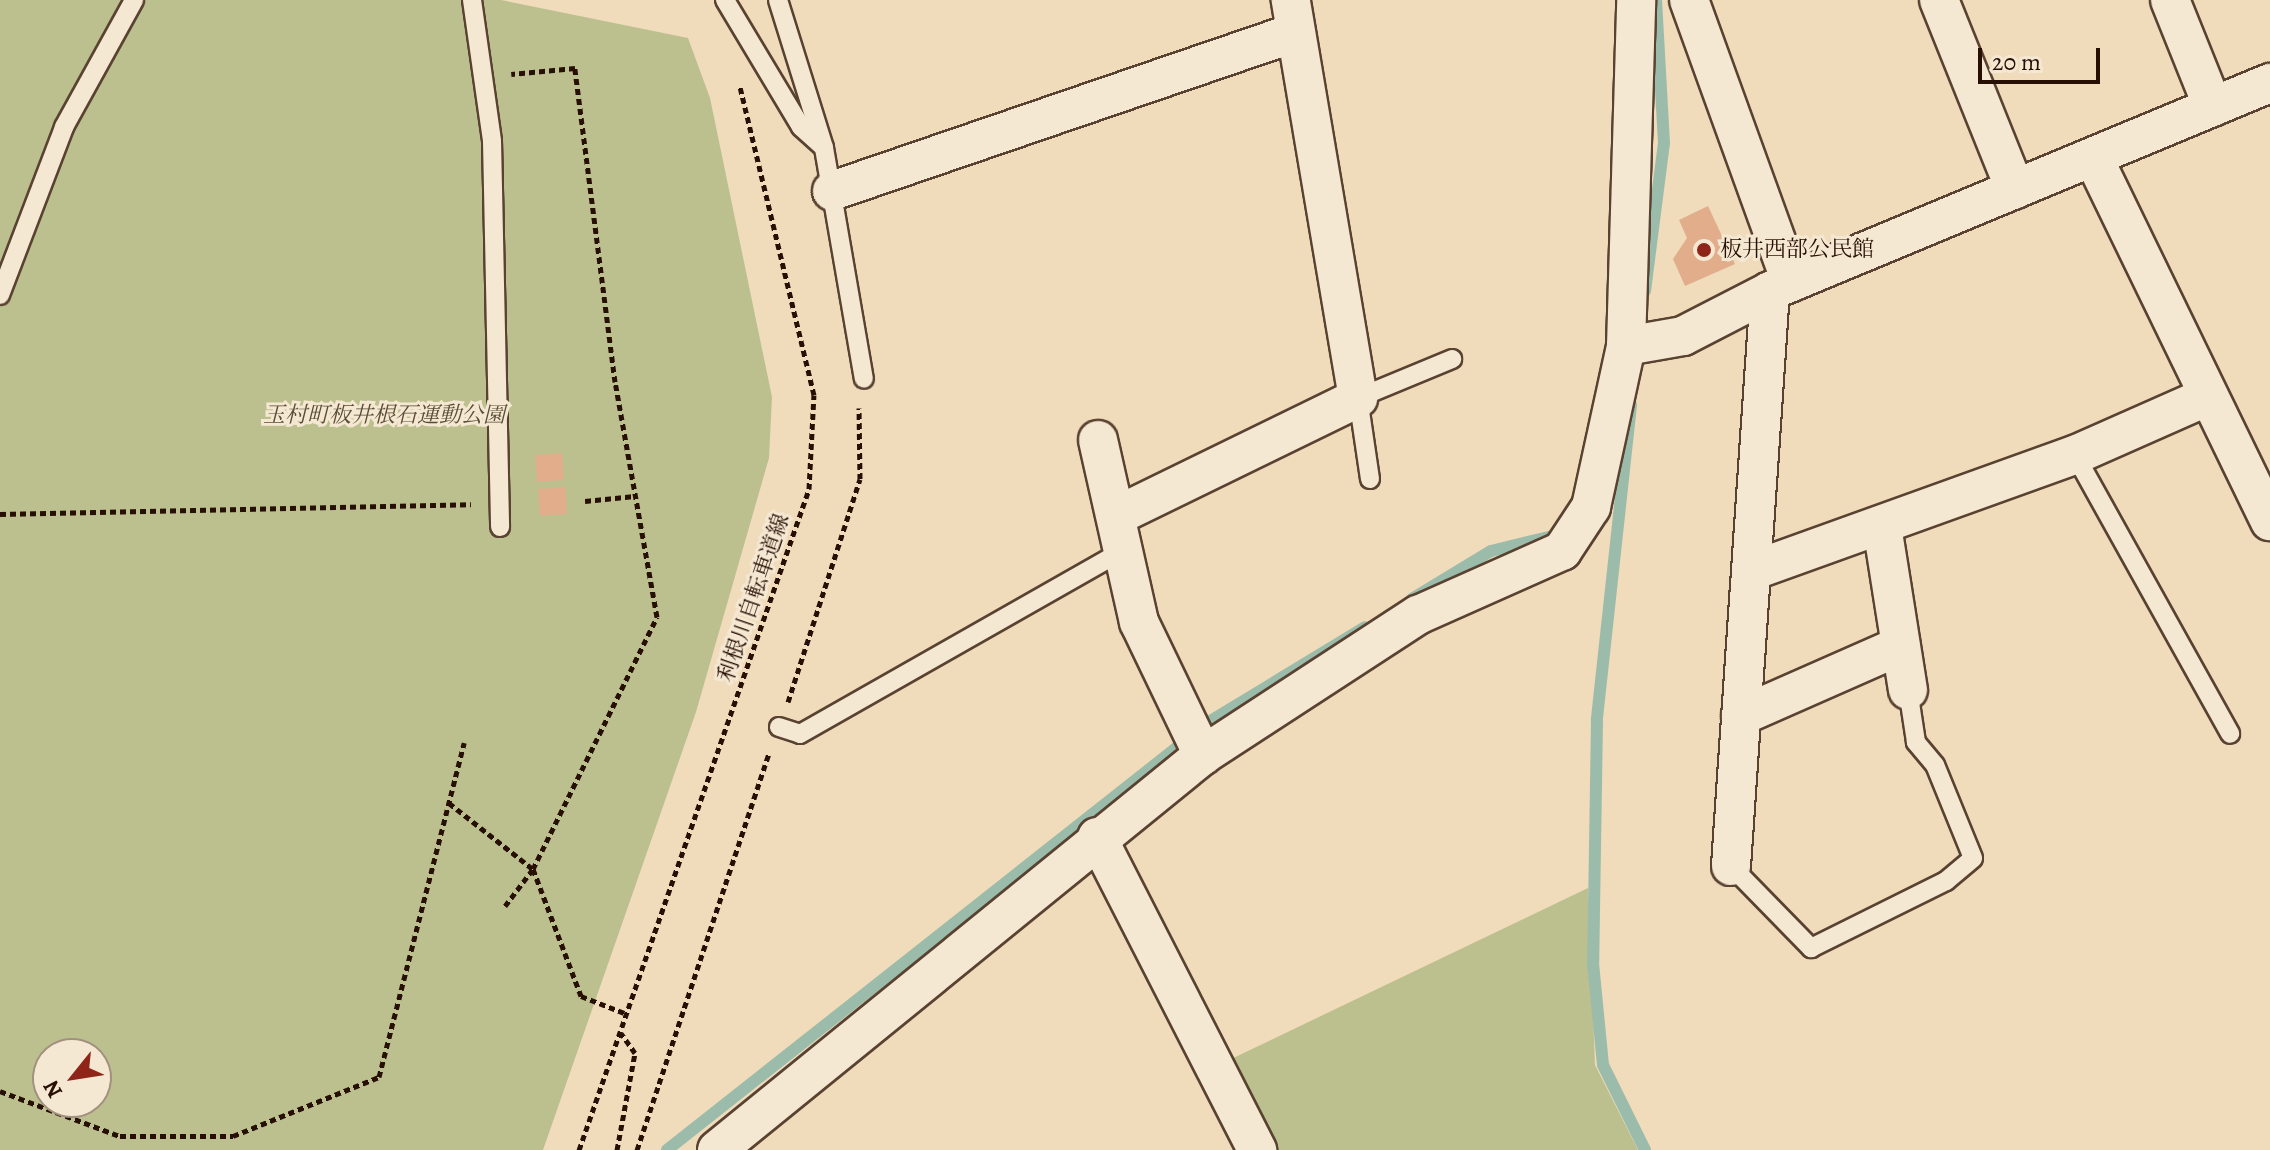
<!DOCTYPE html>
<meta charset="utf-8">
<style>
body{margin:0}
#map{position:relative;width:2270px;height:1150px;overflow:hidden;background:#f0dbbb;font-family:Alegreya,"Noto Serif JP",serif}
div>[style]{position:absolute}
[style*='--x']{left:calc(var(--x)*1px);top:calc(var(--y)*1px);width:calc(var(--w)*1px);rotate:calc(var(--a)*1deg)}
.green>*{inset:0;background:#bcc08e}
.stream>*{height:12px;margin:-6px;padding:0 6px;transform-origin:6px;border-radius:6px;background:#9bbcaa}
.building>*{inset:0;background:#e1ad8b;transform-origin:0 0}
.path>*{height:5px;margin-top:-2.5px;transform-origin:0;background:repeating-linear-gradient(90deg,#270f03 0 6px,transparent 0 10px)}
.roads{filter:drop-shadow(2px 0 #594231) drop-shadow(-2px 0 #594231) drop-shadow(0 2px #594231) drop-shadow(0 -2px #594231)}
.service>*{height:18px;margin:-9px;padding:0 9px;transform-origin:9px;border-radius:9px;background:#f5e8d3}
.minor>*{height:38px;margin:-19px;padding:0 19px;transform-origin:19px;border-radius:19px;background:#f5e8d3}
.dots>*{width:22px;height:22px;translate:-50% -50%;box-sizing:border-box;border:4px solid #f5e8d3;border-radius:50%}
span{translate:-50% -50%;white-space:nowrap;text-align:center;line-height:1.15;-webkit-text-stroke:6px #f5e8d3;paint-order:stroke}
.poi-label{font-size:22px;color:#270f03}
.left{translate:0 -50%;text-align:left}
.park-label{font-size:22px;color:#5b4d34;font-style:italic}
.street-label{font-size:22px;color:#270f03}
.north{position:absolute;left:32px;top:1038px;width:80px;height:80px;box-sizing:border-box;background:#f5e8d3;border:2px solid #a39180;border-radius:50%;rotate:240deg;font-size:22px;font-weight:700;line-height:32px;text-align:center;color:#270f03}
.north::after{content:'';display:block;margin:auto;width:28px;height:36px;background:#8f2418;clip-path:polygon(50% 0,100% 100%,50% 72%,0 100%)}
.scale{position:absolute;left:1978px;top:48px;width:122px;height:36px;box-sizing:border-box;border:4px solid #270f03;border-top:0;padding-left:10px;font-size:24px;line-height:28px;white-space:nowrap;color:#270f03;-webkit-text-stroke:6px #f5e8d3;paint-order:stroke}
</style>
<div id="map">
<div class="green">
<div style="clip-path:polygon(evenodd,0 0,501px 0,688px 38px,710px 98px,772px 397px,769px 458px,696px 712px,543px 1150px,0 1150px,0 0,48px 1054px,96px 1054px,96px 1102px,48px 1102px,48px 1054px)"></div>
<div style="clip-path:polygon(1588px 888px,1595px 1065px,1638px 1150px,1274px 1150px,1227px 1061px)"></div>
</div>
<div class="stream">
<div style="--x:1645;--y:291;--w:149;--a:-82.7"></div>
<div style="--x:1664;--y:143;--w:143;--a:-93.2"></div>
<div style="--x:1631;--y:405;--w:317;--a:96.2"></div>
<div style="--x:1597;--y:720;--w:243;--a:90.9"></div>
<div style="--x:1593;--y:963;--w:102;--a:84.4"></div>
<div style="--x:1603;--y:1065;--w:95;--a:63.7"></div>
<div style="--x:1412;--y:599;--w:92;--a:-31.3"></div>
<div style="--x:1491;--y:551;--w:68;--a:-13.6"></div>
<div style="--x:1204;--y:725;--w:188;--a:-31.3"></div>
<div style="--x:667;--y:1150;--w:654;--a:-38.29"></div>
</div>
<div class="building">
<div style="clip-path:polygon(1708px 206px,1735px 264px,1685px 286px,1673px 259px,1687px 238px,1679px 220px)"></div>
<div style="left:562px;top:453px;width:27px;height:27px;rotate:86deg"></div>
<div style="left:565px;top:487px;width:27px;height:27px;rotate:86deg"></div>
</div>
<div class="path">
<div style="--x:585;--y:501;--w:50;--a:-5.7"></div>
<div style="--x:0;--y:514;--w:471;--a:-1.2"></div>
<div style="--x:788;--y:702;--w:234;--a:-72.1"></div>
<div style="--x:860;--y:479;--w:71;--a:-90.8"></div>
<div style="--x:449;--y:803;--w:107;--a:38.2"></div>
<div style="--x:533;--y:869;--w:136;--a:69.3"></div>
<div style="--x:581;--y:996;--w:49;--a:21.4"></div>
<div style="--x:505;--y:906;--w:46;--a:-52.9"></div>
<div style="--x:533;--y:869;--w:281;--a:-63.8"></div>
<div style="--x:657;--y:617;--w:239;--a:-100.1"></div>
<div style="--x:615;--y:382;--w:317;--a:-97.3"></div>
<div style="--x:575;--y:68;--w:64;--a:174.6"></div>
<div style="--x:0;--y:1091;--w:128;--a:20.6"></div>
<div style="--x:120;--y:1136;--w:113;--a:0"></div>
<div style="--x:233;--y:1136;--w:157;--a:-22"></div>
<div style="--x:379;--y:1077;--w:345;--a:-75.7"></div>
<div style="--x:579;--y:1150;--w:700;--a:-70.81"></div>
<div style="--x:809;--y:489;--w:94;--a:-87"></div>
<div style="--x:814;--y:395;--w:317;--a:-103.5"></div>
<div style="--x:617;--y:1150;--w:99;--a:-79.5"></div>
<div style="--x:635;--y:1053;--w:24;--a:-125"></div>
<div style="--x:637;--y:1150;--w:418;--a:-71.6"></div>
</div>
<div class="roads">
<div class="service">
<div style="--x:472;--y:0;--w:142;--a:81.9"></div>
<div style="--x:492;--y:141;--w:386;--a:88.8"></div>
<div style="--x:725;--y:0;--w:148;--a:59.1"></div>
<div style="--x:801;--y:127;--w:30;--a:42"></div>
<div style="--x:778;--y:0;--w:155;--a:72.7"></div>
<div style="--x:824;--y:148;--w:234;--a:80.2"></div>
<div style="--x:0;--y:295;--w:180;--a:-69.1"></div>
<div style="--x:64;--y:127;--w:145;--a:-61.1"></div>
<div style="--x:2075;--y:455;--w:319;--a:60.9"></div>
<div style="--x:1370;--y:479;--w:82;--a:-98.4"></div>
<div style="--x:1358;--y:398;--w:102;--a:-22.5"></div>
<div style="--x:779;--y:727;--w:22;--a:18"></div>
<div style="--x:800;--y:734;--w:376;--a:-29.6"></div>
<div style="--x:1731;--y:866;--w:115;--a:45.7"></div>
<div style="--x:1811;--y:948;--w:151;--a:-26.4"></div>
<div style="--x:1946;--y:881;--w:35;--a:-40"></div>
<div style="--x:1973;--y:858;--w:100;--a:-112.2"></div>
<div style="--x:1935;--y:765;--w:30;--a:-130"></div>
<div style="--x:1916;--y:742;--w:53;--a:-98.7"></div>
</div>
<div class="minor">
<div style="--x:1689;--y:0;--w:300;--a:70.1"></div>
<div style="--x:1939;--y:0;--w:204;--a:68.1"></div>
<div style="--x:2170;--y:0;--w:115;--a:68.1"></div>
<div style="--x:2093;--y:157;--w:405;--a:64.1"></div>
<div style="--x:832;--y:191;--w:490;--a:-18.9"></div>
<div style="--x:1626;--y:346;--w:58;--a:-10"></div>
<div style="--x:1683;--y:336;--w:98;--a:-27.3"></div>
<div style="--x:1770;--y:291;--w:542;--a:-22.59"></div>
<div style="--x:1098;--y:440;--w:187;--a:77.3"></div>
<div style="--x:1139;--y:622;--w:148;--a:64.3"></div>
<div style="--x:1118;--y:515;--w:267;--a:-26"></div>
<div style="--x:1358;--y:398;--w:404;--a:-99.6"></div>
<div style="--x:1882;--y:526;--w:166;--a:81"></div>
<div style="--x:1752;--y:571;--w:343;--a:-19.8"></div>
<div style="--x:2075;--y:455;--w:145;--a:-23.9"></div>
<div style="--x:1741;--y:716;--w:174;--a:-23.8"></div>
<div style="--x:1097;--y:837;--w:352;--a:62.9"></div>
<div style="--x:1731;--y:866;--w:576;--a:-86.12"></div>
<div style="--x:717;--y:1150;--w:626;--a:-39.1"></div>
<div style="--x:1203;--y:755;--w:257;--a:-33.1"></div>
<div style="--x:1418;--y:615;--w:158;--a:-24"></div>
<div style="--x:1562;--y:551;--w:53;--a:-56.6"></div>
<div style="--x:1591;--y:507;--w:165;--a:-77.7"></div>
<div style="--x:1626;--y:346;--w:346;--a:-88.3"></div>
</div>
</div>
<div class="dots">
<div style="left:1704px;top:250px;background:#8f2418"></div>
</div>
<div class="poi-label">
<span class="left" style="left:1720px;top:250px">板井西部公民館</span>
</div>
<div class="park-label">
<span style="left:384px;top:416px">玉村町板井根石運動公園</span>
</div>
<div class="street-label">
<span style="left:754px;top:598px;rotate:-71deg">利根川自転車道線</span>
</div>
<div class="north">N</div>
<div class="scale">20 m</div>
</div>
